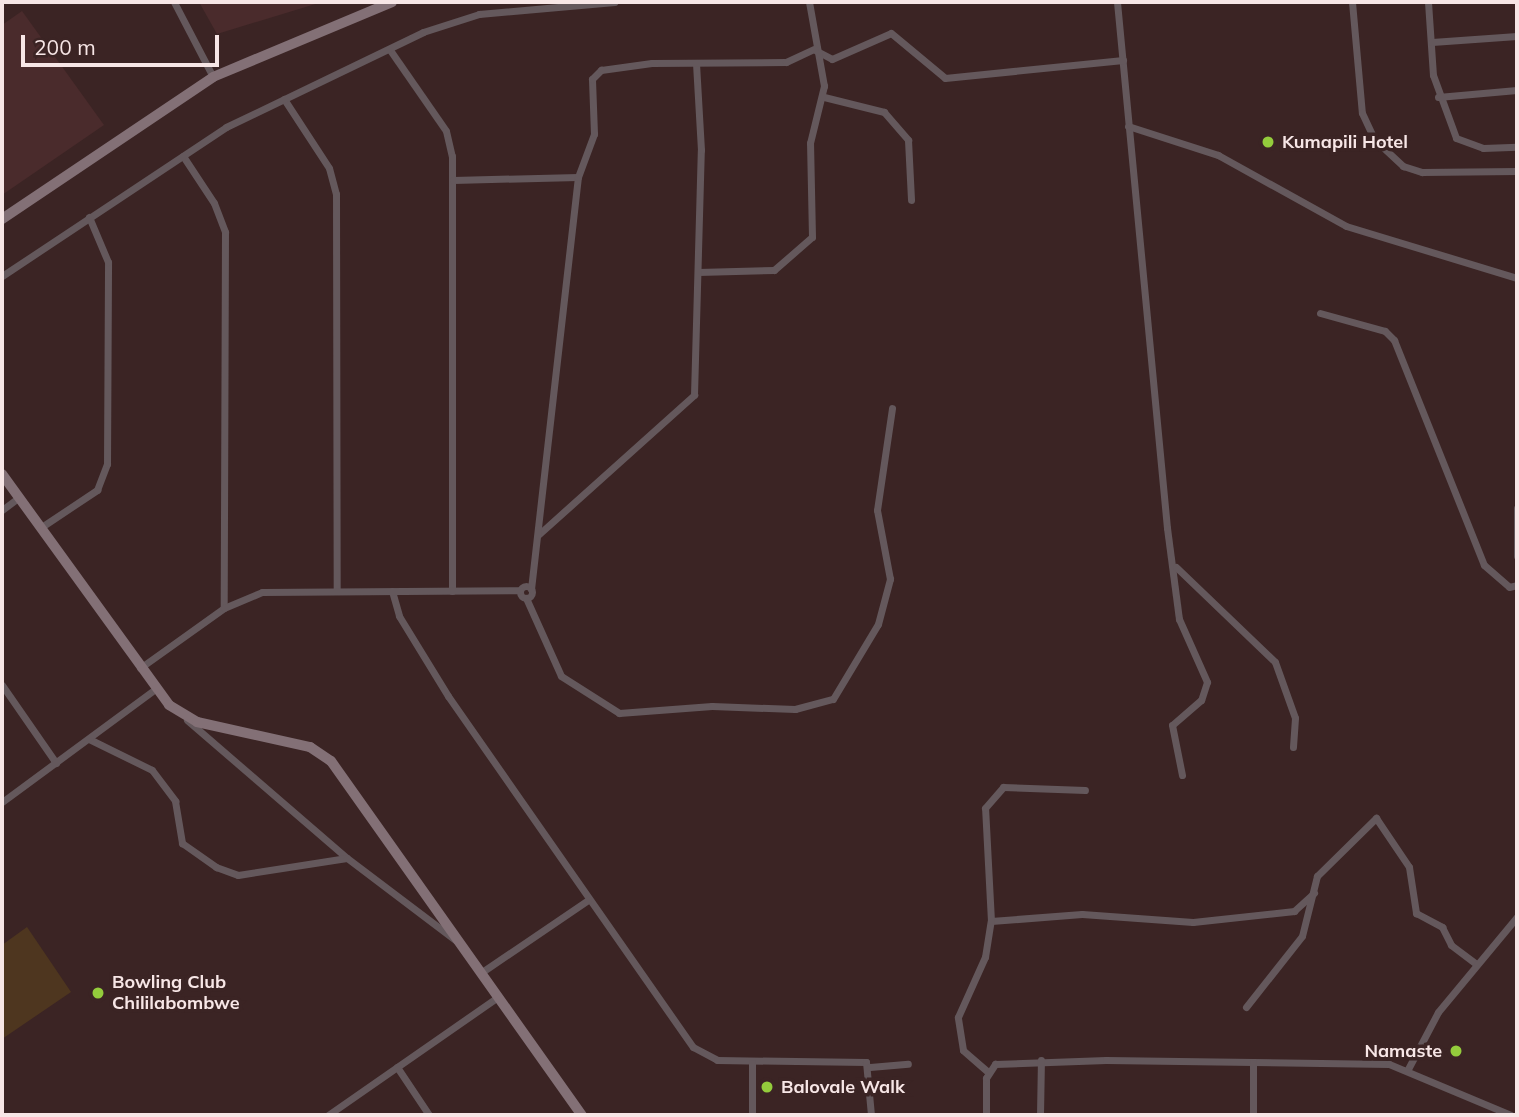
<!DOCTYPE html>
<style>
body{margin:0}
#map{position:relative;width:1519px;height:1117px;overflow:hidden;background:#3b2424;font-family:Mulish,sans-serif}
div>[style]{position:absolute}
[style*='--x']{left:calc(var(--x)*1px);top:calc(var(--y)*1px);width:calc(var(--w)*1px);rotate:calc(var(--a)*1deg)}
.built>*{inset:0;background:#4a2b2c}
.green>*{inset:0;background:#4e361f}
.street>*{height:7px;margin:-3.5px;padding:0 3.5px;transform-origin:3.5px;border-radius:3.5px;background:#64585c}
.street>.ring{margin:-3.5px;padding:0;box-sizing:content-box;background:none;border:7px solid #64585c;border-radius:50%}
.secondary>*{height:10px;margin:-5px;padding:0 5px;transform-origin:5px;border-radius:5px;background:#837076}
.dots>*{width:19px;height:19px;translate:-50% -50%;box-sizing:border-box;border:4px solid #3b2424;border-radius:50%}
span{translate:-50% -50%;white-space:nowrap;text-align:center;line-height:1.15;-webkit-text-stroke:7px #3b2424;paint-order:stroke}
.poi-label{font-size:18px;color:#f7e6e6;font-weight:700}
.left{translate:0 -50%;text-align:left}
.right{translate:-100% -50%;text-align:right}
.frame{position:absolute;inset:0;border:4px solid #f7e6e6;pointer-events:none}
.scale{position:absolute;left:21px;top:35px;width:198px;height:32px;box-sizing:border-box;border:4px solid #f7e6e6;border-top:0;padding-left:9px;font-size:21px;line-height:24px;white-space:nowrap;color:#f7e6e6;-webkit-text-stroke:5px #3b2424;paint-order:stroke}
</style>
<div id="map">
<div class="built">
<div style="clip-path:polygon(199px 2px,322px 2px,217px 34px)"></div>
<div style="clip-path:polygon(22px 11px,104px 125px,2px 195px,2px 25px)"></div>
</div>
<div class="green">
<div style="clip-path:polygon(27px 927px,71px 992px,2px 1039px,2px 945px)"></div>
</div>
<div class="street">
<div style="--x:174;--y:2;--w:85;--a:62.5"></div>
<div style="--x:1117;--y:2;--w:528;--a:84.57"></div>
<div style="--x:1167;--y:528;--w:92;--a:82.5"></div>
<div style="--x:1179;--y:619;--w:69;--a:66"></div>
<div style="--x:1207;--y:682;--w:19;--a:108"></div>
<div style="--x:1201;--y:700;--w:38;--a:139"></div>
<div style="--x:1172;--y:725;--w:51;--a:78.7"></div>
<div style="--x:1352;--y:2;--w:111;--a:84.9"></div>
<div style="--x:1362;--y:113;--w:29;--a:65"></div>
<div style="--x:1374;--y:139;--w:40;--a:43"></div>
<div style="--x:1403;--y:166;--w:20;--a:18"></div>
<div style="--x:1422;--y:172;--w:95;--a:-0.6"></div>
<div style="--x:1428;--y:2;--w:73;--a:86.1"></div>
<div style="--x:1433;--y:75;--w:67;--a:69.9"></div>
<div style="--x:1456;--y:138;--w:29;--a:20"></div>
<div style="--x:1483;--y:148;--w:34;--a:-2"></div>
<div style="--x:1432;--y:42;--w:85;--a:-4"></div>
<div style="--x:390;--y:50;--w:98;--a:55.3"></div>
<div style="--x:446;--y:131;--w:26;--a:77"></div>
<div style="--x:452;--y:156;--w:435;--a:90"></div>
<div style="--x:815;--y:50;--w:19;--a:28"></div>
<div style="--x:832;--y:59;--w:64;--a:-23.8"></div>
<div style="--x:891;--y:33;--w:70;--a:39.8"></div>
<div style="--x:945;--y:78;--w:179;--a:-5.8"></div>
<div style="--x:824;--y:97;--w:62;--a:14"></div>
<div style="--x:884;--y:112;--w:37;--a:49"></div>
<div style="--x:908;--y:140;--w:60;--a:87.1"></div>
<div style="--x:1438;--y:97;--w:79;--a:-5.1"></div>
<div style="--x:284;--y:99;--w:82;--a:56.9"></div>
<div style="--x:329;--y:168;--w:27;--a:75"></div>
<div style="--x:336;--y:194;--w:395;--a:89.9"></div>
<div style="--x:1128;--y:126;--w:95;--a:17.9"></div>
<div style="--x:1218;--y:155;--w:146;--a:29"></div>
<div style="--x:1346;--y:226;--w:179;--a:16.9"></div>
<div style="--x:183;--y:156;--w:56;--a:56.6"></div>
<div style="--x:214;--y:203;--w:31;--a:69"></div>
<div style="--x:225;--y:232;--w:376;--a:90.2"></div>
<div style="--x:453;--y:180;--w:125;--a:-1.4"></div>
<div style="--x:698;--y:272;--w:76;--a:-1.5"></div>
<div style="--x:774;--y:270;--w:50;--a:-41"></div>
<div style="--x:812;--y:237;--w:94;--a:-91.2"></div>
<div style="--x:810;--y:143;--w:59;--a:-76.2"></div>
<div style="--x:824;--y:86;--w:85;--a:-100.1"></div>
<div style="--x:2;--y:276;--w:269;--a:-33.6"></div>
<div style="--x:226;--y:127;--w:219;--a:-25.7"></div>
<div style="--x:423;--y:32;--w:59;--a:-17.8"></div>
<div style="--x:479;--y:14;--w:136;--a:-5.1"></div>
<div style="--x:1320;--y:313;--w:67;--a:15.5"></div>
<div style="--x:1385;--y:331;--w:13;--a:45"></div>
<div style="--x:1394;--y:340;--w:242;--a:68.2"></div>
<div style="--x:1484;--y:565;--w:33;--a:41"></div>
<div style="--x:1509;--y:587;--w:8;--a:-14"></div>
<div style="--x:1517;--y:508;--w:48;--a:90"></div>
<div style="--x:2;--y:510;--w:20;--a:-37"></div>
<div style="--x:40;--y:528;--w:69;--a:-33.7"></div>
<div style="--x:97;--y:490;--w:28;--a:-69"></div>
<div style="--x:107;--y:464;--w:202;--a:-89.7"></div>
<div style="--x:108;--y:262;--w:49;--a:-112.9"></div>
<div style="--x:538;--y:535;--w:210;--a:-41.9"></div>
<div style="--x:694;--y:395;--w:245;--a:-88.4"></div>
<div style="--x:701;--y:150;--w:86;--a:-93.3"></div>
<div style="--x:1176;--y:567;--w:137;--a:43.8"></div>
<div style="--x:1275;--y:662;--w:59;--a:70.3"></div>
<div style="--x:1295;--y:718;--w:29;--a:94"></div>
<div class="ring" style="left:520px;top:586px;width:5px;height:5px"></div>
<div style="--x:531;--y:589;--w:415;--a:-83.5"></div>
<div style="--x:578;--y:177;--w:46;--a:-69.6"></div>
<div style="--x:594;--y:134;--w:55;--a:-92.1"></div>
<div style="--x:592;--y:79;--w:13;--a:-45"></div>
<div style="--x:601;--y:70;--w:51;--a:-7.8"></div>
<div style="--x:652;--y:63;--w:134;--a:-0.4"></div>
<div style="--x:786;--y:62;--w:31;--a:-25"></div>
<div style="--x:392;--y:591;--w:26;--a:74"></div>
<div style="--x:399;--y:616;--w:94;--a:58.5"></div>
<div style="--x:448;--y:696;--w:428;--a:55.1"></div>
<div style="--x:693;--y:1047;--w:27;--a:28"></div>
<div style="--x:717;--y:1060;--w:149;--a:0.8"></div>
<div style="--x:866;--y:1062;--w:53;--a:84.6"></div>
<div style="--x:526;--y:598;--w:85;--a:65.8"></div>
<div style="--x:561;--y:676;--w:69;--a:32.5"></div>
<div style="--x:619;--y:713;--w:93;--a:-4.3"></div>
<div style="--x:712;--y:706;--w:83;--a:2.1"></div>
<div style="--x:795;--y:709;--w:39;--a:-15"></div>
<div style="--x:833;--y:699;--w:87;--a:-59"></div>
<div style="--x:878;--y:624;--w:47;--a:-75.1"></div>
<div style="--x:890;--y:579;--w:70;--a:-100.7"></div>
<div style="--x:877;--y:510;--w:103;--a:-81.6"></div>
<div style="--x:140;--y:668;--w:103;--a:-35.5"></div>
<div style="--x:224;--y:608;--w:41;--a:-22.8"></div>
<div style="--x:262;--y:592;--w:258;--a:-0.4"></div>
<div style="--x:2;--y:685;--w:95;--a:55.3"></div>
<div style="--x:187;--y:720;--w:211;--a:40.8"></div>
<div style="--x:89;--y:739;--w:70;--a:26.2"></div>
<div style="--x:152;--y:770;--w:39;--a:53"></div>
<div style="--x:175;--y:801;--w:43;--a:80.5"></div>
<div style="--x:182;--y:843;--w:42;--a:35.2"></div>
<div style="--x:216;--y:867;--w:23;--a:20"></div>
<div style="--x:238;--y:875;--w:110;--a:-8.9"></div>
<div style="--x:347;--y:858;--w:139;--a:37.1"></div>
<div style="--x:2;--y:802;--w:190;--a:-36.4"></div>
<div style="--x:991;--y:921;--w:91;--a:-4.4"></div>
<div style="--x:1082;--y:914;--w:111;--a:4.1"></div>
<div style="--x:1193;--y:922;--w:102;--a:-6.2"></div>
<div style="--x:1294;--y:911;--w:27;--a:-42"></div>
<div style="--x:482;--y:972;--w:128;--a:-34.2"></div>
<div style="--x:1246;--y:1007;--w:90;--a:-51.7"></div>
<div style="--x:1302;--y:936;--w:62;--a:-76"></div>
<div style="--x:1317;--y:876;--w:83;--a:-44.5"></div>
<div style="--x:1376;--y:818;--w:59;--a:56"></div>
<div style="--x:1409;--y:867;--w:47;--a:81.3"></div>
<div style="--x:1416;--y:913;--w:30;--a:28"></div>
<div style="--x:1442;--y:927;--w:20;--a:63"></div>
<div style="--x:1451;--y:945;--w:31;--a:37"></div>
<div style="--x:752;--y:1063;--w:52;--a:90"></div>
<div style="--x:397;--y:1067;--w:58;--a:56.3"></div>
<div style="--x:870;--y:1067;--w:38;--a:-5"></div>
<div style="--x:1408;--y:1069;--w:64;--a:-62.2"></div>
<div style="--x:1438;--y:1012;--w:124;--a:-50.3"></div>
<div style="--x:988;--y:1072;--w:33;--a:-139"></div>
<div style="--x:963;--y:1050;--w:33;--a:-99"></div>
<div style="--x:958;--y:1017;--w:66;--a:-65.8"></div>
<div style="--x:985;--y:957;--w:36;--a:-81"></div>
<div style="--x:991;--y:921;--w:113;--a:-93"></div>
<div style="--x:985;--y:808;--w:28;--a:-49"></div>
<div style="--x:1003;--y:787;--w:82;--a:2.1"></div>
<div style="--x:328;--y:1115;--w:207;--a:-34.8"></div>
<div style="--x:986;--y:1115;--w:37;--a:-90"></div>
<div style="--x:986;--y:1078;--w:17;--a:-57"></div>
<div style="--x:995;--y:1064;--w:111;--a:-2.1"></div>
<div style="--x:1106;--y:1060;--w:283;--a:0.8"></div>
<div style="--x:1389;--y:1064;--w:132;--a:22.7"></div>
<div style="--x:1040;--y:1115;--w:55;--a:-89"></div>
<div style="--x:1253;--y:1115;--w:52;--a:-90"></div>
</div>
<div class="secondary">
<div style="--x:2;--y:219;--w:254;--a:-33.9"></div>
<div style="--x:213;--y:77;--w:194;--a:-22.7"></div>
<div style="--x:2;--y:474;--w:285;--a:54.1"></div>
<div style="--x:169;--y:705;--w:33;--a:31"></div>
<div style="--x:197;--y:722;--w:116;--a:12.5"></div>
<div style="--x:310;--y:747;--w:25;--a:34"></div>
<div style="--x:331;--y:761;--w:434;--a:54.7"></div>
</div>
<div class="dots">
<div style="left:1268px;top:142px;background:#94cc3c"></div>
<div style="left:98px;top:993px;background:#94cc3c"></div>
<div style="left:1456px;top:1051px;background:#94cc3c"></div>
<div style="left:767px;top:1087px;background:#94cc3c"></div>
</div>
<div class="poi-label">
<span class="left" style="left:1282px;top:142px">Kumapili Hotel</span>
<span class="left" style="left:112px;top:993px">Bowling Club<br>Chililabombwe</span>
<span class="right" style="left:1442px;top:1051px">Namaste</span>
<span class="left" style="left:781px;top:1087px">Balovale Walk</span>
</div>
<div class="frame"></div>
<div class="scale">200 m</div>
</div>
